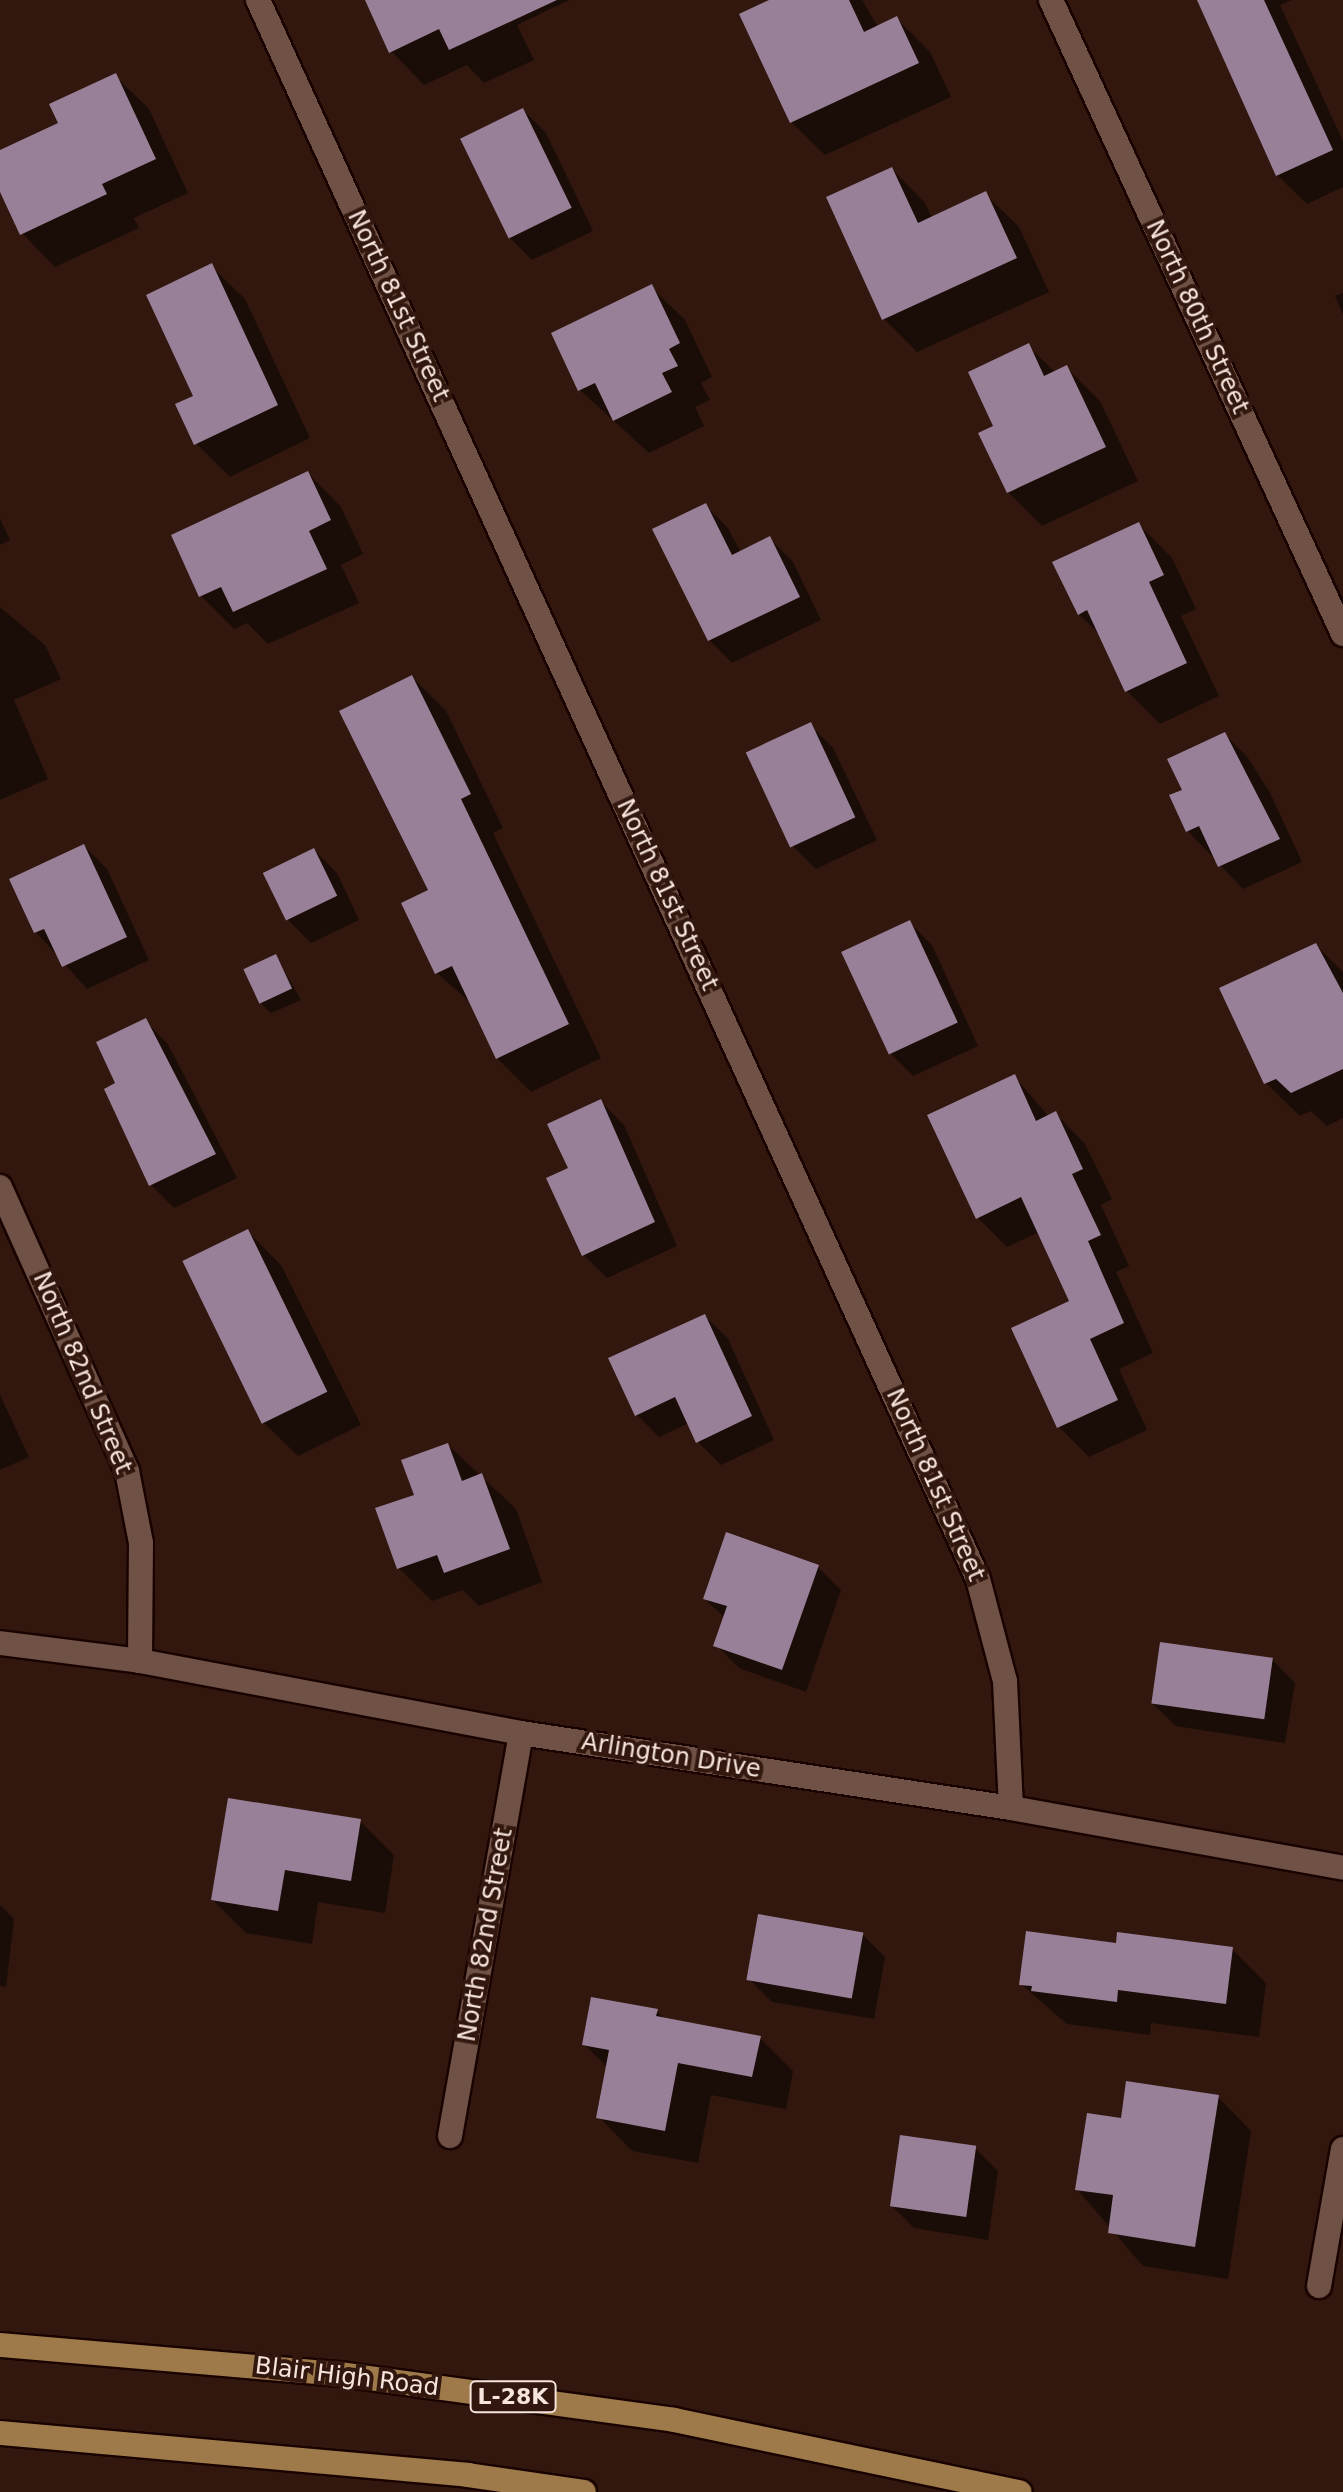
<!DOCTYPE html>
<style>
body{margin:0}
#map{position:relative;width:1343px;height:2492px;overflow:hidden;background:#31170d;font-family:"DejaVu Sans",sans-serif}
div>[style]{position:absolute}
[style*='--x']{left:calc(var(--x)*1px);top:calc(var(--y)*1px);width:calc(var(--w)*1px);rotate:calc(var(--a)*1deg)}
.shadow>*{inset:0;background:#0007}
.building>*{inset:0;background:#988099;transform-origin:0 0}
.roads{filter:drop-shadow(2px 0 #180300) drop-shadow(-2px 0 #180300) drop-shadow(0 2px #180300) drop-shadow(0 -2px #180300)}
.minor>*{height:24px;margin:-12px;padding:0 12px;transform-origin:12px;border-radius:12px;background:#6f5145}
.primary>*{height:24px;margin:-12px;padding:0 12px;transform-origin:12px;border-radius:12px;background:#9e7949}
span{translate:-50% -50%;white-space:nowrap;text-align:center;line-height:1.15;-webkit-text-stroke:8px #31170d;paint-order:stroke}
.shield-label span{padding:2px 6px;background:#31170d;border:2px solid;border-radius:6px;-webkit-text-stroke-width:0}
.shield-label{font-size:22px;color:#f7e4dd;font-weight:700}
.street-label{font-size:24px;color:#f7e4dd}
</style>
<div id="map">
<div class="shadow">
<div style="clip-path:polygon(367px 0,569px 0,517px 25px,534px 60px,484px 83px,467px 65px,424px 85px,391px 51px)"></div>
<div style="clip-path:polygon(774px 0,862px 0,878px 27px,897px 19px,930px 52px,951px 97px,825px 155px,791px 122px)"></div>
<div style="clip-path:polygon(1199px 0,1292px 0,1280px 5px,1343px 141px,1343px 187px,1307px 204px,1277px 175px)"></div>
<div style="clip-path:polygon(115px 76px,149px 109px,188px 193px,134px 218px,139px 228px,55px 267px,22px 233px,0 187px,0 152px,61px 124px)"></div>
<div style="clip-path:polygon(523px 110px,546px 133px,593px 231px,532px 260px,509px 237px)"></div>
<div style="clip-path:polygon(892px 169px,925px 203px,932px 218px,985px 194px,1019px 227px,1049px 292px,917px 352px,884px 319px)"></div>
<div style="clip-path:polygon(211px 266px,245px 299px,310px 438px,230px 477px,196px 443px,196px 397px)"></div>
<div style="clip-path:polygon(651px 287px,685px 320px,712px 377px,701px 383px,710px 400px,695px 407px,704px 426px,649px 453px,580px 390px)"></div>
<div style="clip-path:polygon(1343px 293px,1343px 314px,1335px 296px)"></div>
<div style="clip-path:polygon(1028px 346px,1056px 373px,1067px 368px,1100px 401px,1138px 481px,1042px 526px,1008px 492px,996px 427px)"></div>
<div style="clip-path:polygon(308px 473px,341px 507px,363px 554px,341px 565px,359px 603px,268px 644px,247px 623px,234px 629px,201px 596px)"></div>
<div style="clip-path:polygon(705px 505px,728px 528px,741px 553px,770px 539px,793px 562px,821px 620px,732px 663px,709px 640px)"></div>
<div style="clip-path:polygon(0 519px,10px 540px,0 545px)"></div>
<div style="clip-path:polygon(1138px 524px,1172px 558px,1196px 609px,1181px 616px,1219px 696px,1160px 724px,1126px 690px,1100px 635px,1079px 614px)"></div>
<div style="clip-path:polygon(0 607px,45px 645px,61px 679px,14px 700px,48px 779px,0 800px)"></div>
<div style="clip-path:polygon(412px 677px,446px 711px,503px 828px,493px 833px,601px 1058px,531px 1092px,497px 1058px,473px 1005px,437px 973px,404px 904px,431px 891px)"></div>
<div style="clip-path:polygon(810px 725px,833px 748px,877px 840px,816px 869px,793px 846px)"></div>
<div style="clip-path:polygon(1225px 734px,1248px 758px,1270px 793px,1302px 862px,1243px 889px,1188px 831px,1172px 796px,1184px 791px)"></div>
<div style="clip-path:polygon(84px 846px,107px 869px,149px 960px,87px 989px,36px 932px,12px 880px)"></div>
<div style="clip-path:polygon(314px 850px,337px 873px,359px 920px,311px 943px,288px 920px)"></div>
<div style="clip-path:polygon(909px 922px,932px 945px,978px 1046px,913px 1076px,890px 1053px)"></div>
<div style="clip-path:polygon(1316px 945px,1343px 972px,1343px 1118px,1327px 1126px,1311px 1111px,1300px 1116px,1266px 1083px)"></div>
<div style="clip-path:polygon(276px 956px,301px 1000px,271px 1013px,260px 1002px)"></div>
<div style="clip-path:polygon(145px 1021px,168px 1044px,237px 1178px,174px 1208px,151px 1185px)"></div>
<div style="clip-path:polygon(1014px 1076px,1049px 1117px,1056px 1114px,1085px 1144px,1112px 1199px,1101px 1205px,1129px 1266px,1116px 1272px,1153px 1353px,1119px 1369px,1147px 1430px,1089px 1457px,1059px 1427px,1072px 1302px,1039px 1232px,1007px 1247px,977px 1217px)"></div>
<div style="clip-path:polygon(601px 1102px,624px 1125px,677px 1246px,607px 1278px,584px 1255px,548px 1179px,570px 1169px)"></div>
<div style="clip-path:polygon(247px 1231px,281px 1265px,361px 1425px,298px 1456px,264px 1423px)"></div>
<div style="clip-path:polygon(705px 1316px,728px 1339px,774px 1440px,721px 1465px,698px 1442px,689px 1423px,659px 1437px,636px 1414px)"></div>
<div style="clip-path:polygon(0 1395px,29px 1457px,0 1470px)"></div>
<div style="clip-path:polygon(448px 1445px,516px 1509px,542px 1582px,479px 1606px,463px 1590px,432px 1601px,399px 1568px,416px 1496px)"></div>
<div style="clip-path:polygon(818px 1567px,841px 1590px,806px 1692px,739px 1668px,716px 1645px,725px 1618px,705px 1599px)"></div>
<div style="clip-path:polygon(1272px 1659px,1295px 1683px,1285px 1743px,1176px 1726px,1152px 1703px)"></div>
<div style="clip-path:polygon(360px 1821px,394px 1855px,385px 1913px,318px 1902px,312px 1944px,246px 1933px,213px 1900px)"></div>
<div style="clip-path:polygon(0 1905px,14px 1919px,6px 1987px,0 1986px)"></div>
<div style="clip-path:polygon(862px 1934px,885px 1957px,874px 2019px,772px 2002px,749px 1979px)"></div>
<div style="clip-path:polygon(1117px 1945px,1232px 1949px,1266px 1983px,1259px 2037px,1151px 2023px,1150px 2035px,1067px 2024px,1021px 1984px)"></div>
<div style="clip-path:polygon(657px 2011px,665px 2020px,760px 2038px,793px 2071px,786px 2109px,711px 2095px,698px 2163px,632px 2151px,599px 2117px,608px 2068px,584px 2044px)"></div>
<div style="clip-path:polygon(1218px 2097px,1251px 2131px,1228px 2279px,1143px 2266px,1077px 2189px,1122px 2120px)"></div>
<div style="clip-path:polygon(975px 2148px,998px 2171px,988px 2240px,914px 2228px,891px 2205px)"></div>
</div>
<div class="building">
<div style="clip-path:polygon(365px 0,557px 0,449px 50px,439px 29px,389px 53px)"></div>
<div style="clip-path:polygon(769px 0,849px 0,864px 32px,897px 16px,919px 63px,790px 123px,739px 14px)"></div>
<div style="clip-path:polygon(1197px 0,1264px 0,1333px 150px,1276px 176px)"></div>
<div style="clip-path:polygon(116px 73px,156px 159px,102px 184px,107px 194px,20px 235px,0 192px,0 150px,58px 123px,49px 104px)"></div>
<div style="left:523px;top:108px;width:111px;height:70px;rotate:64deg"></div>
<div style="clip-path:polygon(892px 167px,918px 223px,986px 191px,1017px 258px,882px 320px,826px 197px)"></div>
<div style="clip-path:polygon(212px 263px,278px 405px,194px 445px,175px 404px,193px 396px,146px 295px)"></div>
<div style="clip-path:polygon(652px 284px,680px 343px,669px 349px,678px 366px,662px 373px,672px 392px,613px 421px,595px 383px,578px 391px,551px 333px)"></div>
<div style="clip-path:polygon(1029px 343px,1044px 376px,1067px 365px,1106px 447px,1007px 493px,978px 433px,993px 426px,968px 372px)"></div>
<div style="clip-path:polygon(308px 471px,331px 520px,309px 531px,327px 569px,233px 612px,221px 587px,199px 597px,171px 535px)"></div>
<div style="clip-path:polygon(706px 503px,732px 555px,770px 536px,800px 597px,708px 641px,652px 529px)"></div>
<div style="clip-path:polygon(1139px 522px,1164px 575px,1149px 582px,1187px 663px,1125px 692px,1087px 610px,1078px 615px,1052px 562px)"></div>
<div style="clip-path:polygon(412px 675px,471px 794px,461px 799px,569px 1024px,496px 1059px,452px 966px,435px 974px,401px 903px,428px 890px,339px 711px)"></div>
<div style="left:811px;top:722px;width:105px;height:72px;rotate:65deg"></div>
<div style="clip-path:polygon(1225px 732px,1280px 839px,1218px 867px,1199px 826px,1186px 832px,1169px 795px,1182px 790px,1167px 759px)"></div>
<div style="clip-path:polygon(84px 844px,127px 937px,62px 967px,44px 929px,34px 933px,9px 879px)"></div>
<div style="left:314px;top:848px;width:53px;height:57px;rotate:64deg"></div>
<div style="left:910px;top:920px;width:113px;height:76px;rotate:65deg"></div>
<div style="clip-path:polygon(1316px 943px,1343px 993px,1343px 1069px,1291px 1093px,1276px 1079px,1264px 1084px,1219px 988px)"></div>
<div style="left:276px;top:954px;width:38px;height:36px;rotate:65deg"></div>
<div style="clip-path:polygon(146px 1018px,216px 1154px,149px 1186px,104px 1089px,115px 1083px,96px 1042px)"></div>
<div style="clip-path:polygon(1015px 1074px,1036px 1121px,1056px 1111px,1083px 1169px,1072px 1174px,1101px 1235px,1088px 1241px,1124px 1323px,1090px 1339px,1118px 1400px,1057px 1428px,1011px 1328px,1069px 1301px,1021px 1197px,976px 1219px,927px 1115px)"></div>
<div style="clip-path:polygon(601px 1099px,655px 1222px,582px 1256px,546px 1178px,568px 1168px,547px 1124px)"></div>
<div style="left:248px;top:1229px;width:181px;height:73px;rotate:64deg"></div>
<div style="clip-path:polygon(705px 1314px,752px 1416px,696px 1443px,675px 1397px,635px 1416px,608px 1358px)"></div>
<div style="clip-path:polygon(448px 1443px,462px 1481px,482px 1473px,510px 1549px,444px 1573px,437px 1555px,397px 1569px,375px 1508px,414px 1495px,401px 1460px)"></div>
<div style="clip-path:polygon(726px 1532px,819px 1565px,782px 1670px,713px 1646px,727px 1606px,703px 1599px)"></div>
<div style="left:1160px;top:1642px;width:114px;height:62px;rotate:8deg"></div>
<div style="clip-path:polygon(228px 1798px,361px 1819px,351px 1881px,285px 1870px,278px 1911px,211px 1900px)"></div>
<div style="left:758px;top:1914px;width:107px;height:67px;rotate:10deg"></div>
<div style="clip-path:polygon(1026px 1931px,1116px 1943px,1117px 1932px,1233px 1947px,1226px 2004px,1118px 1990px,1117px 2002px,1031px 1991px,1032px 1986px,1019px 1985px)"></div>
<div style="clip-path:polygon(591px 1997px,658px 2009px,656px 2016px,761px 2036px,752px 2077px,678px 2063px,665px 2131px,596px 2118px,609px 2050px,582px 2045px)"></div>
<div style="clip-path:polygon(1126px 2081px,1219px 2095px,1195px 2247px,1108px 2233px,1113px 2195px,1075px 2190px,1087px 2113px,1121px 2118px)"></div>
<div style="left:900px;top:2135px;width:77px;height:72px;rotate:8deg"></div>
</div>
<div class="roads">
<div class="minor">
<div style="--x:258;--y:0;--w:1735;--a:65.49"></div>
<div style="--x:978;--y:1579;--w:106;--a:75.2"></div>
<div style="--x:1005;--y:1681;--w:127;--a:87.3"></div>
<div style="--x:1051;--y:0;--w:698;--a:65.27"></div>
<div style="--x:0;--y:1187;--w:311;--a:65.9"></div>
<div style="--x:127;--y:1471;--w:73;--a:79"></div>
<div style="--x:141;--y:1543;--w:118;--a:90.5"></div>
<div style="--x:0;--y:1643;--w:141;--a:7.3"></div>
<div style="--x:140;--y:1661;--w:388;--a:10.7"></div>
<div style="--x:521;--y:1733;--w:496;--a:8.7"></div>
<div style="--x:1011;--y:1808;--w:337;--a:10.2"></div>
<div style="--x:450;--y:2136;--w:409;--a:-80"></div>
<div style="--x:1319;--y:2286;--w:139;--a:-80.1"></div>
</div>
<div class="primary">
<div style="--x:0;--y:2345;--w:341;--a:4.9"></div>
<div style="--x:340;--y:2374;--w:337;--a:7.8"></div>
<div style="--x:674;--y:2420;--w:353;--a:11.8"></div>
<div style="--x:0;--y:2433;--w:470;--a:5.1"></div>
<div style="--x:468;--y:2475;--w:117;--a:8.3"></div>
</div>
</div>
<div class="shield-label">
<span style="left:513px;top:2397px">L-28K</span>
</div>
<div class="street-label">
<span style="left:398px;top:306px;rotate:65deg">North 81st Street</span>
<span style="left:1197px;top:317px;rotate:65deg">North 80th Street</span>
<span style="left:667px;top:895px;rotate:65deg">North 81st Street</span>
<span style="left:82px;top:1373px;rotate:67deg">North 82nd Street</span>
<span style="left:935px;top:1485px;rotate:66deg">North 81st Street</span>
<span style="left:671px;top:1756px;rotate:9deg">Arlington Drive</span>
<span style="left:486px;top:1935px;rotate:-80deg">North 82nd Street</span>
<span style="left:347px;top:2377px;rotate:7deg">Blair High Road</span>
</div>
</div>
